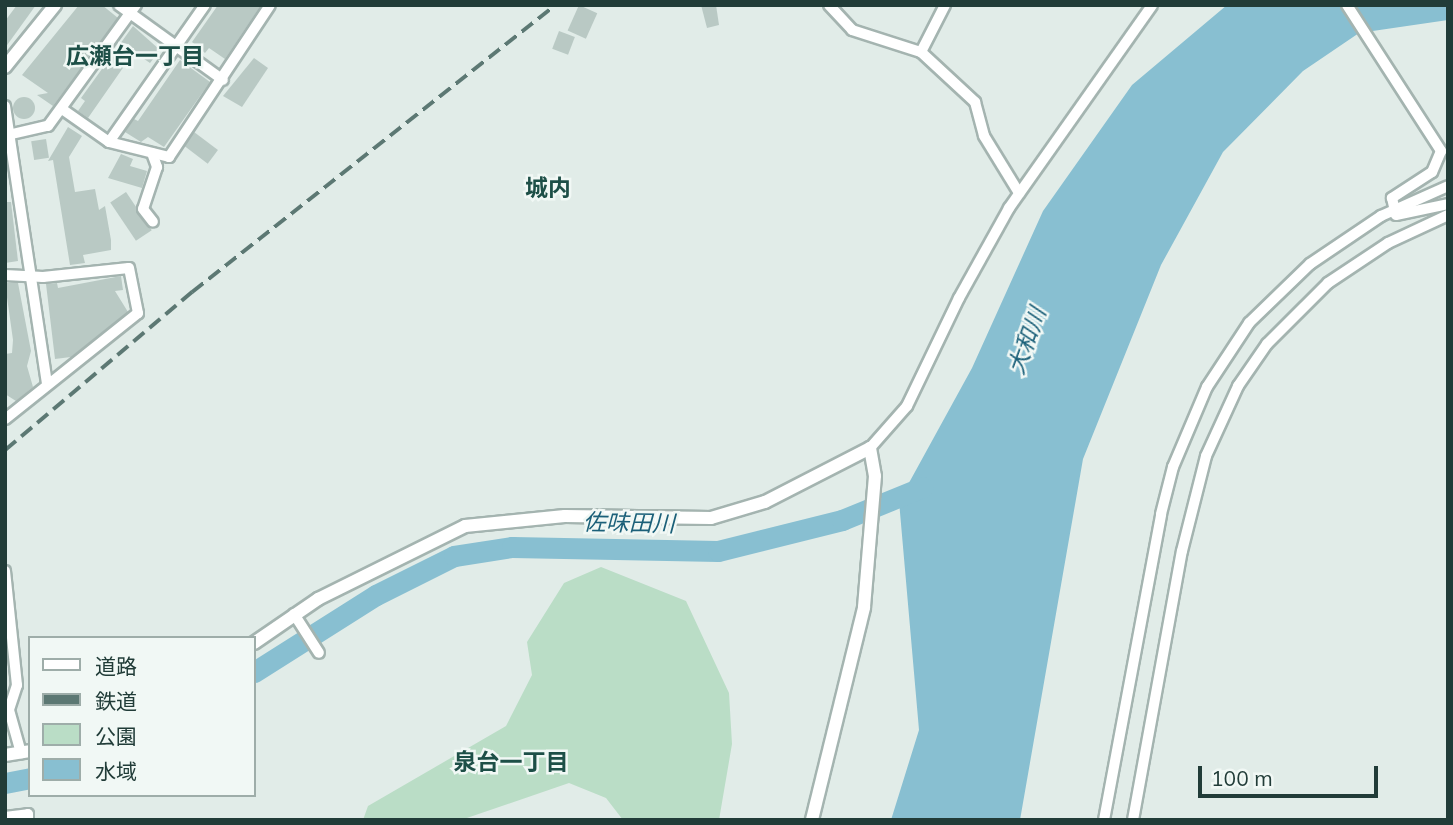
<!DOCTYPE html>
<meta charset="utf-8">
<style>
body{margin:0}
#map{position:relative;width:1453px;height:825px;overflow:hidden;background:#e1ece8;font-family:Mulish,"Noto Sans JP",sans-serif}
div>[style]{position:absolute}
[style*='--x']{left:calc(var(--x)*1px);top:calc(var(--y)*1px);width:calc(var(--w)*1px);rotate:calc(var(--a)*1deg)}
.green>*{inset:0;background:#baddc6}
.water>*{inset:0;background:#88bfd1}
.river>*{height:21px;margin:-10.5px;padding:0 10.5px;transform-origin:10.5px;border-radius:10.5px;background:#88bfd1}
.building>*{inset:0;background:#b9c9c4;transform-origin:0 0}
.round{border-radius:50%}
.roads{filter:drop-shadow(2px 0 #a4b4b0) drop-shadow(-2px 0 #a4b4b0) drop-shadow(0 2px #a4b4b0) drop-shadow(0 -2px #a4b4b0)}
.minor>*{height:10px;margin:-5px;padding:0 5px;transform-origin:5px;border-radius:5px;background:#fff}
.tertiary>*{height:12px;margin:-6px;padding:0 6px;transform-origin:6px;border-radius:6px;background:#fff}
.rail>*{height:3.5px;margin-top:-1.75px;transform-origin:0;background:repeating-linear-gradient(90deg,#5c7873 0 14px,transparent 0 21px)}
span{translate:-50% -50%;white-space:nowrap;text-align:center;line-height:1.15;-webkit-text-stroke:5px #f1f8f5;paint-order:stroke}
.neighbourhood-label{font-size:23px;color:#1d4f47;font-weight:700}
.water-label{font-size:23px;color:#1b6079;font-style:italic}
.frame{position:absolute;inset:0;border:7px solid #213c38;pointer-events:none}
.legend{position:absolute;left:28px;top:636px;width:228px;height:161px;box-sizing:border-box;background:#f1f8f5;border:2px solid #9eada9;margin:0;padding:9px 12px;list-style:none;font-size:21px;color:#213c38}
.legend li{display:flex;align-items:center;gap:14px;height:35px}
.legend b{width:35px;border:2px solid #9eada9}
.scale{position:absolute;left:1198px;top:766px;width:180px;height:32px;box-sizing:border-box;border:4px solid #213c38;border-top:0;padding-left:9px;font-size:21px;line-height:24px;white-space:nowrap;color:#213c38;-webkit-text-stroke:5px #f1f8f5;paint-order:stroke}
</style>
<div id="map">
<div class="green">
<div style="clip-path:polygon(601px 567px,686px 601px,729px 693px,732px 744px,719px 820px,623px 820px,606px 798px,569px 783px,461px 820px,363px 820px,368px 806px,506px 726px,532px 675px,527px 642px,564px 583px)"></div>
</div>
<div class="water">
<div style="clip-path:polygon(1227px 5px,1448px 5px,1448px 20px,1359px 33px,1303px 71px,1223px 152px,1161px 265px,1083px 459px,1020px 820px,891px 820px,919px 730px,899px 501px,972px 368px,1043px 211px,1132px 85px)"></div>
</div>
<div class="river">
<div style="--x:254;--y:672;--w:144;--a:-32.3"></div>
<div style="--x:376;--y:595;--w:87;--a:-26.6"></div>
<div style="--x:454;--y:556;--w:59;--a:-8.8"></div>
<div style="--x:512;--y:547;--w:206;--a:1.1"></div>
<div style="--x:718;--y:551;--w:128;--a:-14"></div>
<div style="--x:842;--y:520;--w:87;--a:-22.2"></div>
<div style="--x:5;--y:783;--w:25;--a:-11"></div>
</div>
<div class="building">
<div style="clip-path:polygon(17px 5px,36px 5px,5px 48px,5px 21px)"></div>
<div style="clip-path:polygon(79px 5px,102px 5px,118px 18px,53px 106px,37px 95px,48px 93px,22px 75px)"></div>
<div style="clip-path:polygon(218px 5px,261px 5px,225px 59px,209px 48px,205px 53px,192px 42px)"></div>
<div style="left:579px;top:5px;width:20px;height:28px;rotate:24deg"></div>
<div style="clip-path:polygon(701px 5px,716px 5px,719px 25px,707px 28px)"></div>
<div style="clip-path:polygon(133px 26px,160px 50px,150px 63px,134px 52px,88px 118px,78px 111px,85px 101px,81px 98px)"></div>
<div style="left:559px;top:31px;width:17px;height:19px;rotate:21deg"></div>
<div style="clip-path:polygon(254px 58px,268px 68px,242px 107px,223px 96px)"></div>
<div style="clip-path:polygon(180px 60px,210px 82px,164px 147px,148px 137px,141px 142px,125px 132px,134px 119px,138px 121px)"></div>
<div class="round" style="left:13px;top:97px;width:22px;height:22px"></div>
<div style="clip-path:polygon(68px 127px,82px 136px,69px 157px,75px 192px,95px 189px,99px 210px,105px 206px,111px 240px,111px 250px,83px 255px,85px 263px,70px 265px,53px 160px,48px 161px)"></div>
<div style="left:194px;top:132px;width:30px;height:17px;rotate:37deg"></div>
<div style="left:46px;top:139px;width:19px;height:15px;rotate:81deg"></div>
<div style="clip-path:polygon(121px 154px,133px 159px,130px 166px,147px 171px,142px 188px,108px 178px)"></div>
<div style="left:126px;top:192px;width:46px;height:19px;rotate:56deg"></div>
<div style="clip-path:polygon(5px 202px,11px 202px,18px 261px,5px 263px)"></div>
<div style="clip-path:polygon(121px 276px,123px 290px,115px 291px,128px 312px,71px 357px,55px 359px,46px 284px,57px 283px,58px 288px)"></div>
<div style="clip-path:polygon(5px 283px,18px 283px,31px 351px,27px 366px,33px 387px,16px 401px,5px 394px,5px 354px,12px 353px,13px 340px)"></div>
</div>
<div class="roads">
<div class="minor">
<div style="--x:119;--y:5;--w:128;--a:35.8"></div>
<div style="--x:829;--y:5;--w:34;--a:47"></div>
<div style="--x:852;--y:30;--w:72;--a:17.7"></div>
<div style="--x:921;--y:52;--w:74;--a:42.8"></div>
<div style="--x:975;--y:102;--w:35;--a:75"></div>
<div style="--x:984;--y:136;--w:67;--a:58.4"></div>
<div style="--x:1347;--y:5;--w:174;--a:57.2"></div>
<div style="--x:1441;--y:151;--w:23;--a:113"></div>
<div style="--x:1432;--y:172;--w:48;--a:147"></div>
<div style="--x:1392;--y:198;--w:17;--a:77"></div>
<div style="--x:1396;--y:215;--w:53;--a:-11.9"></div>
<div style="--x:921;--y:52;--w:53;--a:-62.9"></div>
<div style="--x:5;--y:106;--w:281;--a:81.4"></div>
<div style="--x:62;--y:109;--w:57;--a:35.1"></div>
<div style="--x:109;--y:142;--w:62;--a:14"></div>
<div style="--x:169;--y:157;--w:182;--a:-56.4"></div>
<div style="--x:12;--y:134;--w:37;--a:-13"></div>
<div style="--x:48;--y:126;--w:150;--a:-54"></div>
<div style="--x:109;--y:142;--w:167;--a:-55"></div>
<div style="--x:152;--y:153;--w:15;--a:70"></div>
<div style="--x:157;--y:167;--w:44;--a:108.4"></div>
<div style="--x:143;--y:209;--w:16;--a:52"></div>
<div style="--x:5;--y:275;--w:38;--a:3"></div>
<div style="--x:43;--y:277;--w:86;--a:-6"></div>
<div style="--x:129;--y:268;--w:46;--a:78.7"></div>
<div style="--x:138;--y:313;--w:170;--a:141.4"></div>
<div style="--x:870;--y:448;--w:56;--a:-48.6"></div>
<div style="--x:907;--y:406;--w:120;--a:-64.3"></div>
<div style="--x:959;--y:298;--w:103;--a:-60.9"></div>
<div style="--x:1009;--y:208;--w:248;--a:-54.8"></div>
<div style="--x:5;--y:571;--w:115;--a:84"></div>
<div style="--x:17;--y:685;--w:26;--a:108"></div>
<div style="--x:9;--y:710;--w:45;--a:74.4"></div>
<div style="--x:294;--y:614;--w:46;--a:57.3"></div>
<div style="--x:5;--y:817;--w:23;--a:-7"></div>
<div style="--x:28;--y:814;--w:6;--a:90"></div>
<div style="--x:1104;--y:820;--w:311;--a:-79.4"></div>
<div style="--x:1161;--y:514;--w:49;--a:-75.7"></div>
<div style="--x:1173;--y:467;--w:87;--a:-67"></div>
<div style="--x:1207;--y:387;--w:77;--a:-56.7"></div>
<div style="--x:1249;--y:323;--w:85;--a:-44"></div>
<div style="--x:1310;--y:264;--w:86;--a:-34.1"></div>
<div style="--x:1381;--y:216;--w:73;--a:-24.1"></div>
<div style="--x:1133;--y:820;--w:273;--a:-79.7"></div>
<div style="--x:1182;--y:551;--w:98;--a:-75.8"></div>
<div style="--x:1206;--y:456;--w:77;--a:-65.4"></div>
<div style="--x:1238;--y:386;--w:51;--a:-55.4"></div>
<div style="--x:1267;--y:344;--w:86;--a:-45"></div>
<div style="--x:1328;--y:283;--w:72;--a:-33.7"></div>
<div style="--x:1388;--y:243;--w:66;--a:-25"></div>
</div>
<div class="tertiary">
<div style="--x:5;--y:67;--w:80;--a:-51.1"></div>
<div style="--x:254;--y:643;--w:78;--a:-34.5"></div>
<div style="--x:318;--y:599;--w:164;--a:-26.4"></div>
<div style="--x:465;--y:526;--w:100;--a:-5.7"></div>
<div style="--x:565;--y:516;--w:146;--a:0.8"></div>
<div style="--x:711;--y:518;--w:56;--a:-16.5"></div>
<div style="--x:765;--y:502;--w:118;--a:-27.2"></div>
<div style="--x:870;--y:448;--w:28;--a:80"></div>
<div style="--x:875;--y:476;--w:132;--a:94.8"></div>
<div style="--x:864;--y:608;--w:218;--a:103.8"></div>
<div style="--x:5;--y:755;--w:25;--a:-9"></div>
</div>
</div>
<div class="rail">
<div style="--x:5;--y:450;--w:245;--a:-40.2"></div>
<div style="--x:192;--y:292;--w:463;--a:-38.3"></div>
</div>
<div class="neighbourhood-label">
<span style="left:135px;top:56px">広瀬台一丁目</span>
<span style="left:548px;top:188px">城内</span>
<span style="left:511px;top:762px">泉台一丁目</span>
</div>
<div class="water-label">
<span style="left:1027px;top:341px;rotate:-70deg">大和川</span>
<span style="left:629px;top:523px;rotate:1deg">佐味田川</span>
</div>
<div class="frame"></div>
<ul class="legend">
<li><b style="height:9px;background:#fff"></b>道路</li>
<li><b style="height:9px;background:#5c7873"></b>鉄道</li>
<li><b style="height:19px;background:#baddc6"></b>公園</li>
<li><b style="height:19px;background:#88bfd1"></b>水域</li>
</ul>
<div class="scale">100 m</div>
</div>
